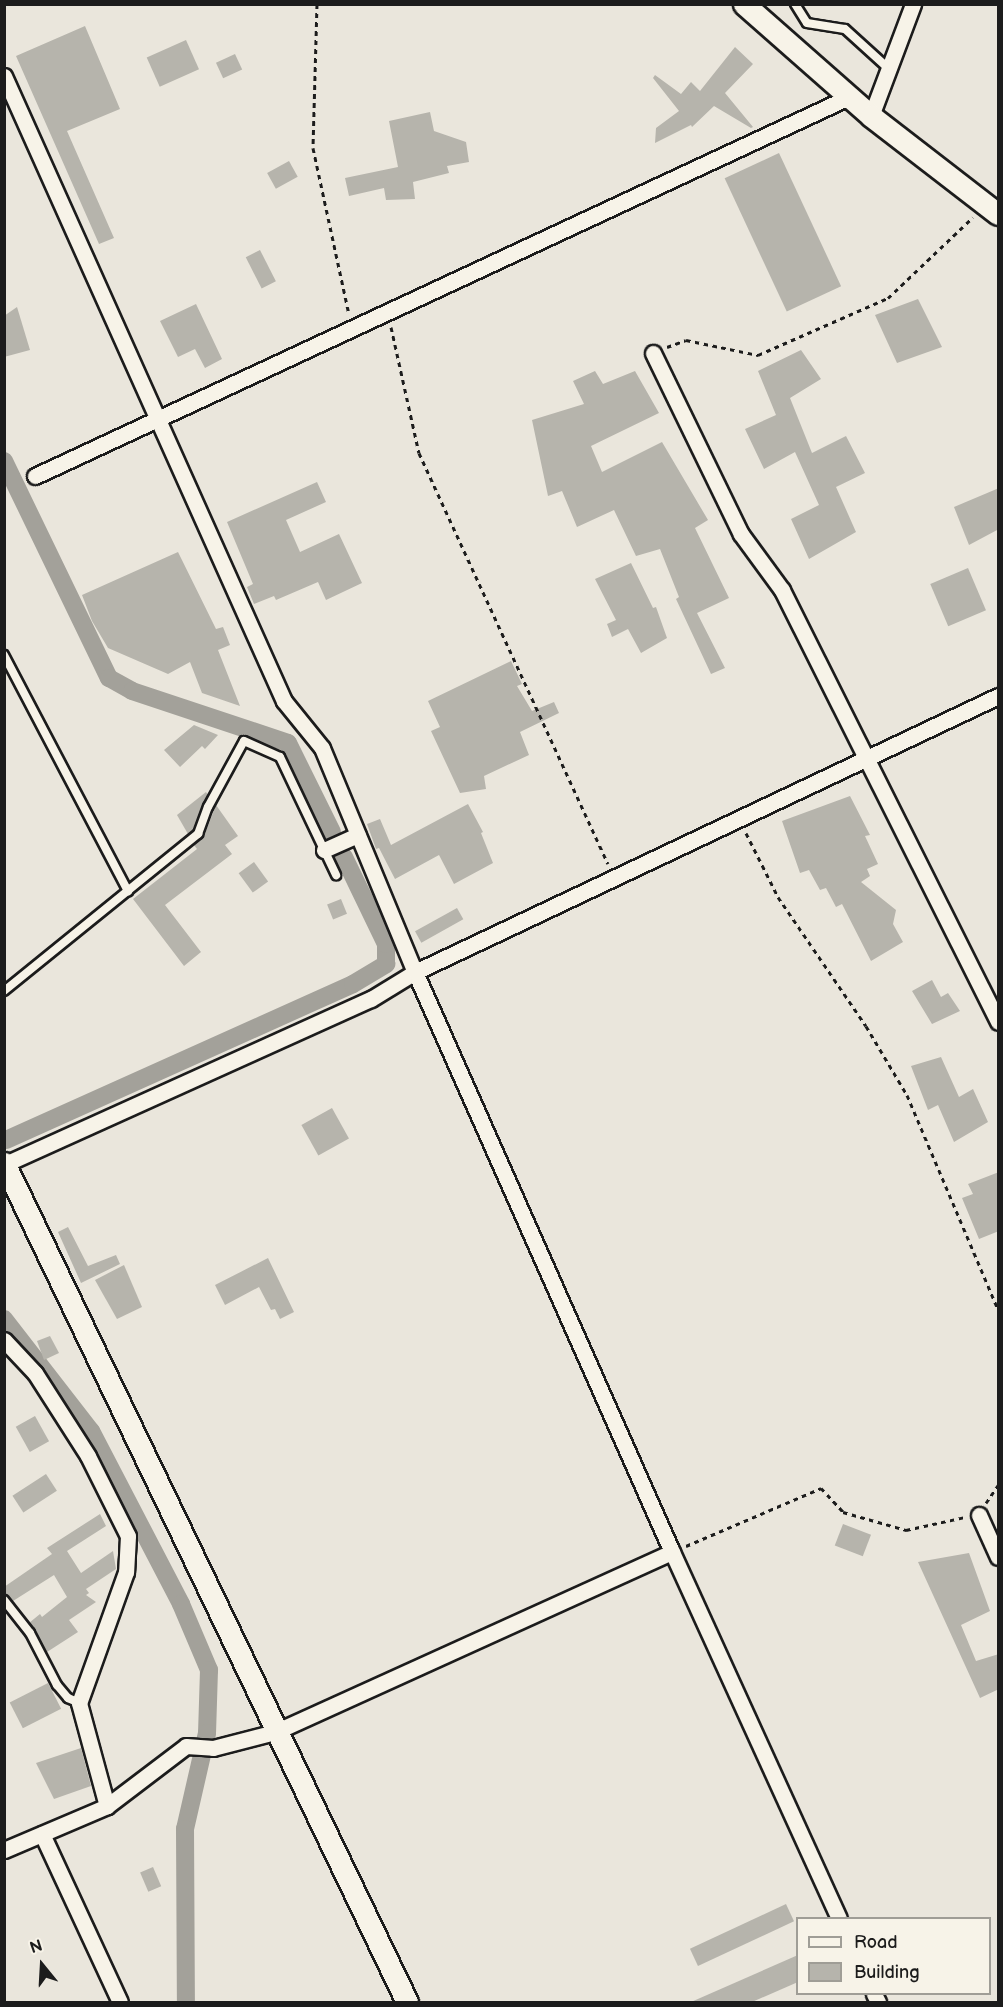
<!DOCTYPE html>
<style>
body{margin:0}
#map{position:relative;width:1003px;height:2007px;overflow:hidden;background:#eae6dc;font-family:"Balsamiq Sans",sans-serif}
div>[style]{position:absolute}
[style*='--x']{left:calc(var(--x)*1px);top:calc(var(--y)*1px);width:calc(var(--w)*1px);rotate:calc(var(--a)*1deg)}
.canal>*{height:18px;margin:-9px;padding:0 9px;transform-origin:9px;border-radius:9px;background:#a3a19a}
.building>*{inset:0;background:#b6b4ac;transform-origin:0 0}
.path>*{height:3px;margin-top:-1.5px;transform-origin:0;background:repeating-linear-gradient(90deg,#1c1c1c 0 4.5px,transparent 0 9px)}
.roads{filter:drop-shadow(2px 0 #1c1c1c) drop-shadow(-2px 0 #1c1c1c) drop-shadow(0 2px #1c1c1c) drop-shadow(0 -2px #1c1c1c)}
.lane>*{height:8px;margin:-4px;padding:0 4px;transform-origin:4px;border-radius:4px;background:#f7f3e8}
.street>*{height:15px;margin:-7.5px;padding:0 7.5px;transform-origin:7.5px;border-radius:7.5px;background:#f7f3e8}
.secondary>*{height:21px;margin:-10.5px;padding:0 10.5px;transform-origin:10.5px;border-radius:10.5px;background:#f7f3e8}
span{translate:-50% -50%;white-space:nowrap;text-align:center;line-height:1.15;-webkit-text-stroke:4.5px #f7f3e8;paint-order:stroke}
.frame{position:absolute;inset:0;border:6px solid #1c1c1c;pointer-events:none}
.legend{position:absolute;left:796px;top:1917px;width:195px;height:78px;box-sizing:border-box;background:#f7f3e8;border:2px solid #9f9d96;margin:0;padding:8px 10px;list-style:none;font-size:18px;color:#1c1c1c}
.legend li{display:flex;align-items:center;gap:12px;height:30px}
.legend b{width:30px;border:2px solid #9f9d96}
.north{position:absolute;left:12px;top:1935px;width:60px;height:60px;-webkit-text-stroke:4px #f7f3e8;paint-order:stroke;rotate:342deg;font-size:16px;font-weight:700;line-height:24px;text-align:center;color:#1c1c1c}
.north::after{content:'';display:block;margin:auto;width:21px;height:27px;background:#1c1c1c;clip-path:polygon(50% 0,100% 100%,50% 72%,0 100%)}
</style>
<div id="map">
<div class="canal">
<div style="--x:4;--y:461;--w:241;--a:64.2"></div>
<div style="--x:109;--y:678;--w:26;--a:29"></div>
<div style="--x:132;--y:691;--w:164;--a:18.4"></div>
<div style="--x:288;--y:743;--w:99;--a:63.7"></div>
<div style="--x:6;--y:1140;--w:380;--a:-24.2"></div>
<div style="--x:353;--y:984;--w:39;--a:-31"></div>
<div style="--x:386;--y:964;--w:20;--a:-90"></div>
<div style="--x:386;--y:944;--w:97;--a:-115.8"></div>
<div style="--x:4;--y:1319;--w:142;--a:52.2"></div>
<div style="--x:91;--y:1431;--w:195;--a:62.5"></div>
<div style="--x:181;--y:1604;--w:72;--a:67"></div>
<div style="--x:209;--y:1670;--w:63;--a:91.8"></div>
<div style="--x:207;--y:1733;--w:98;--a:102.9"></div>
<div style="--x:185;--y:1829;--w:173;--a:89.7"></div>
</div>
<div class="building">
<div style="clip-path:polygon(85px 26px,120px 109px,67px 131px,114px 238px,99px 244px,16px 56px)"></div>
<div style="left:186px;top:40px;width:32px;height:43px;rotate:66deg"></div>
<div style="clip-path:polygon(735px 47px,753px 64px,725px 93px,753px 127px,751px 128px,714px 106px,692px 127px,691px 125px,655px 143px,656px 128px,679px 111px,653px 78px,655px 75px,681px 94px,691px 82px,700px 91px)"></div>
<div style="left:235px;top:54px;width:17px;height:21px;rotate:65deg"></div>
<div style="clip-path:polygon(430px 112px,434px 131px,466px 142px,469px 162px,447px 166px,449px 173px,413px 182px,415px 199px,386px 200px,384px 188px,349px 196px,345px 178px,398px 167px,389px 121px)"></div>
<div style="left:779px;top:153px;width:147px;height:60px;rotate:65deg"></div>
<div style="left:289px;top:161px;width:18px;height:25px;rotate:61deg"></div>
<div style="left:260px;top:250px;width:35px;height:16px;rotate:63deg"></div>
<div style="clip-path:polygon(918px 299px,942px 347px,897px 363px,875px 315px)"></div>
<div style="clip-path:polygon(196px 304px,222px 359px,205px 368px,195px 349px,178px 357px,160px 321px)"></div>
<div style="clip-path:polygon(17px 307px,30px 350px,4px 357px,4px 316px)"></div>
<div style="clip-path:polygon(801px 350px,821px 379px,790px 398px,812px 453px,846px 436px,865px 473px,836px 487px,856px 532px,809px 559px,791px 519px,819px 505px,795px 452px,764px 469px,745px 429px,776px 415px,758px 371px)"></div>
<div style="clip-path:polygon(595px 371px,603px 384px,635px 371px,659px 413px,591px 446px,602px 472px,662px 442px,708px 520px,695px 528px,729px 598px,697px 613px,725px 668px,711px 674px,676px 599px,679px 597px,660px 549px,636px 556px,614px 510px,577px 527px,562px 491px,548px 496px,532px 420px,584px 404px,573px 381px)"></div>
<div style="clip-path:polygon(317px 482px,326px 502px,286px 520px,300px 552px,339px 534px,362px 583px,326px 600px,318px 582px,276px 600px,274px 596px,254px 604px,247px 587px,253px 584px,227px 522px)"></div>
<div style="clip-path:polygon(999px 488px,999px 529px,969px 545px,954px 507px)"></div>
<div style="clip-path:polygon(178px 552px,216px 629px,223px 627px,230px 645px,218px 650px,240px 706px,202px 693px,190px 662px,168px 674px,108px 648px,92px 621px,82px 595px)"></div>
<div style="clip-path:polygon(631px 563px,653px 608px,656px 607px,667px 638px,641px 653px,628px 629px,612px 637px,607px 624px,616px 620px,595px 579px)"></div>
<div style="left:968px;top:568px;width:46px;height:41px;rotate:67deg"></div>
<div style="clip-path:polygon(511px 661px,522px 684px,517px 686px,532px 711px,554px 702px,559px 713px,520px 732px,529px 755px,484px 776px,486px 789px,460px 793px,431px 731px,440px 727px,428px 701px)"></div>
<div style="clip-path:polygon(194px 725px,218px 735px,205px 749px,202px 746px,180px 767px,164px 750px)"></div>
<div style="clip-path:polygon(206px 792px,208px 795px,193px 830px,188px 834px,177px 815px)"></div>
<div style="clip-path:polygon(850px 796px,870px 835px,865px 836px,878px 864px,867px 869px,870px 876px,861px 882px,896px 910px,893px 924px,903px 942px,871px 961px,842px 904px,836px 907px,826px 888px,820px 890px,809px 870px,800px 873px,782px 821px)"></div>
<div style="clip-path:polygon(468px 804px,483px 832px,481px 833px,493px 863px,454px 884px,439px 855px,395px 879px,379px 848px,376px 849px,367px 824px,380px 819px,391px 845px)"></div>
<div style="clip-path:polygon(216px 805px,238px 836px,225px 845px,232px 854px,165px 905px,201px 952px,184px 966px,133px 899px,197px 849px,194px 845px,204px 836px)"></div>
<div style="left:254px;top:862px;width:24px;height:19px;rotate:54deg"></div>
<div style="left:341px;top:899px;width:16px;height:15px;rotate:68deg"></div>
<div style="left:457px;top:908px;width:13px;height:48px;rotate:61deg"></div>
<div style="clip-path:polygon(932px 980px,941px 997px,948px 993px,960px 1011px,932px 1024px,912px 991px)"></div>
<div style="clip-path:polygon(941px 1057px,959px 1097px,973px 1089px,988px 1122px,954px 1142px,938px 1105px,928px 1110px,911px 1066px)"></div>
<div style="left:332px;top:1108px;width:35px;height:35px;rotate:61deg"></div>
<div style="clip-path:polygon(999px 1172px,999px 1231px,979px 1239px,962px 1198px,973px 1194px,968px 1184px)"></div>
<div style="clip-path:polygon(68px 1227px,88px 1266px,116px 1255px,120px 1264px,81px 1283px,58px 1232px)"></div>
<div style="clip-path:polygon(268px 1258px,294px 1312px,280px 1319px,275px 1309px,271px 1310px,259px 1287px,225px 1305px,215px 1285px)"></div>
<div style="clip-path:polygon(124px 1265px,142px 1307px,117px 1319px,95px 1280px)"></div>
<div style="clip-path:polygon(50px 1336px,59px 1353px,44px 1360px,37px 1341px)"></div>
<div style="left:35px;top:1416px;width:29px;height:22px;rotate:61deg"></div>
<div style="left:46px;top:1474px;width:20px;height:40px;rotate:57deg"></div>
<div style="clip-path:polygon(100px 1514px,106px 1526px,67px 1551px,81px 1573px,113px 1551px,116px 1569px,86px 1589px,89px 1593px,86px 1595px,96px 1602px,69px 1620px,78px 1632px,47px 1652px,29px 1623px,40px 1614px,42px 1617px,67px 1597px,54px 1575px,13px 1601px,4px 1594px,4px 1587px,52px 1554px,47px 1548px)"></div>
<div style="left:843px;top:1524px;width:30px;height:23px;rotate:21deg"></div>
<div style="clip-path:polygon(969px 1553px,990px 1611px,961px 1625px,976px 1661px,999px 1654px,999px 1689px,980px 1698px,918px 1562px)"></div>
<div style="left:48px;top:1683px;width:29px;height:43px;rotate:63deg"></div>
<div style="clip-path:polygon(81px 1748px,91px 1786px,54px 1799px,36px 1763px)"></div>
<div style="left:153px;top:1867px;width:21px;height:14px;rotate:67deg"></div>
<div style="left:786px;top:1904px;width:19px;height:106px;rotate:65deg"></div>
<div style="clip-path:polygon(798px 1955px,798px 1982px,752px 2002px,691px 2002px)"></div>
</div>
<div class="path">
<div style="--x:317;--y:4;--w:144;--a:91.6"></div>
<div style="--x:313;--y:148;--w:170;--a:77.8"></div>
<div style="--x:391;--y:327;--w:129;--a:77.5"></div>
<div style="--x:419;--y:453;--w:452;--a:65.3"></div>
<div style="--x:667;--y:347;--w:20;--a:-20"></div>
<div style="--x:686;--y:340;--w:74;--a:11.8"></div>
<div style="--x:758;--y:355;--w:142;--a:-23.7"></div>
<div style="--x:888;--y:298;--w:117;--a:-43.6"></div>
<div style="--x:746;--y:833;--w:72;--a:63.4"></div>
<div style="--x:778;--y:897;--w:156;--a:55.7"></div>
<div style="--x:866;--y:1026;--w:80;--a:59.3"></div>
<div style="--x:907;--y:1095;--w:233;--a:67"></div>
<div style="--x:986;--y:1503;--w:22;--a:-56"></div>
<div style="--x:686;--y:1546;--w:147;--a:-23.2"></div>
<div style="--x:821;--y:1488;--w:33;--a:47"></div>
<div style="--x:843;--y:1512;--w:66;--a:15.9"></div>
<div style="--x:906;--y:1530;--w:60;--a:-12.4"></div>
</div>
<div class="roads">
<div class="lane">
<div style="--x:795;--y:4;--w:22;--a:58"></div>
<div style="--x:807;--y:23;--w:38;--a:9"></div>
<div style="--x:845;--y:29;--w:58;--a:42.2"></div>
<div style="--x:4;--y:655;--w:267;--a:62.3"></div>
<div style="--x:4;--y:991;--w:250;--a:-39"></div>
<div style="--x:198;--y:834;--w:29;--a:-70"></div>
<div style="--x:208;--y:807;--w:75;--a:-61.4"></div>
<div style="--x:244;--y:741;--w:39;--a:24"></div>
<div style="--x:280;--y:757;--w:131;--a:64.6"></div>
<div style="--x:4;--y:1600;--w:42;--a:51.8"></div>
<div style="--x:30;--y:1633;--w:59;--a:62.6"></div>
<div style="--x:57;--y:1685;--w:17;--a:50"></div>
<div style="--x:68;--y:1698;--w:12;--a:24"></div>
</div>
<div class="street">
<div style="--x:4;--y:76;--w:685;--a:65.87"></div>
<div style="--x:284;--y:701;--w:60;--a:51"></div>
<div style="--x:322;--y:748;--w:243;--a:67.5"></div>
<div style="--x:415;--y:972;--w:634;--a:66.1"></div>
<div style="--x:672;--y:1552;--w:402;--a:65.5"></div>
<div style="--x:871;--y:116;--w:120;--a:-69.4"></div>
<div style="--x:653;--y:353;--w:201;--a:64.1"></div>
<div style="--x:741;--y:534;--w:69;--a:53.8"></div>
<div style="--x:782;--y:590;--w:483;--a:63.4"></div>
<div style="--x:35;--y:476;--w:898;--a:-24.97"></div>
<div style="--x:324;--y:850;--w:37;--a:-24"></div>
<div style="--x:5;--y:1164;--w:401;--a:-24.3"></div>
<div style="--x:371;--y:999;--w:52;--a:-31.5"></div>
<div style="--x:415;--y:972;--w:645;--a:-25.33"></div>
<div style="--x:4;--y:1340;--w:45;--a:46.8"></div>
<div style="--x:35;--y:1373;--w:98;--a:57.4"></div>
<div style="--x:88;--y:1456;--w:89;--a:63.4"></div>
<div style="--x:128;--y:1536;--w:36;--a:93"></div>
<div style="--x:126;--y:1572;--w:139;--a:109.7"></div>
<div style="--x:79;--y:1703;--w:107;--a:74.8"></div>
<div style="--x:979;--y:1515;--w:46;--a:65.7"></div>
<div style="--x:42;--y:1834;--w:185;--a:65.1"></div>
<div style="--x:4;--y:1850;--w:112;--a:-23.1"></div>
<div style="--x:107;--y:1806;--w:99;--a:-37.2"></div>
<div style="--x:186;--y:1746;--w:27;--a:4"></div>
<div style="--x:213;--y:1748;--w:64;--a:-14.5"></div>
<div style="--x:275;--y:1732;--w:436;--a:-24.4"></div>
<div style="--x:874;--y:1994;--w:9;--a:63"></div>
</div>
<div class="secondary">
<div style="--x:744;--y:4;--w:169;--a:41.4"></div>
<div style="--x:871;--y:116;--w:160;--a:37.7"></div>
<div style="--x:4;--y:1163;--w:931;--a:64.34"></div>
</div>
</div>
<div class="frame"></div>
<ul class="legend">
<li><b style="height:8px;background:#f7f3e8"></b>Road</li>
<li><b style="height:16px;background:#b6b4ac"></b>Building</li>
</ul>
<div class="north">N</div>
</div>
